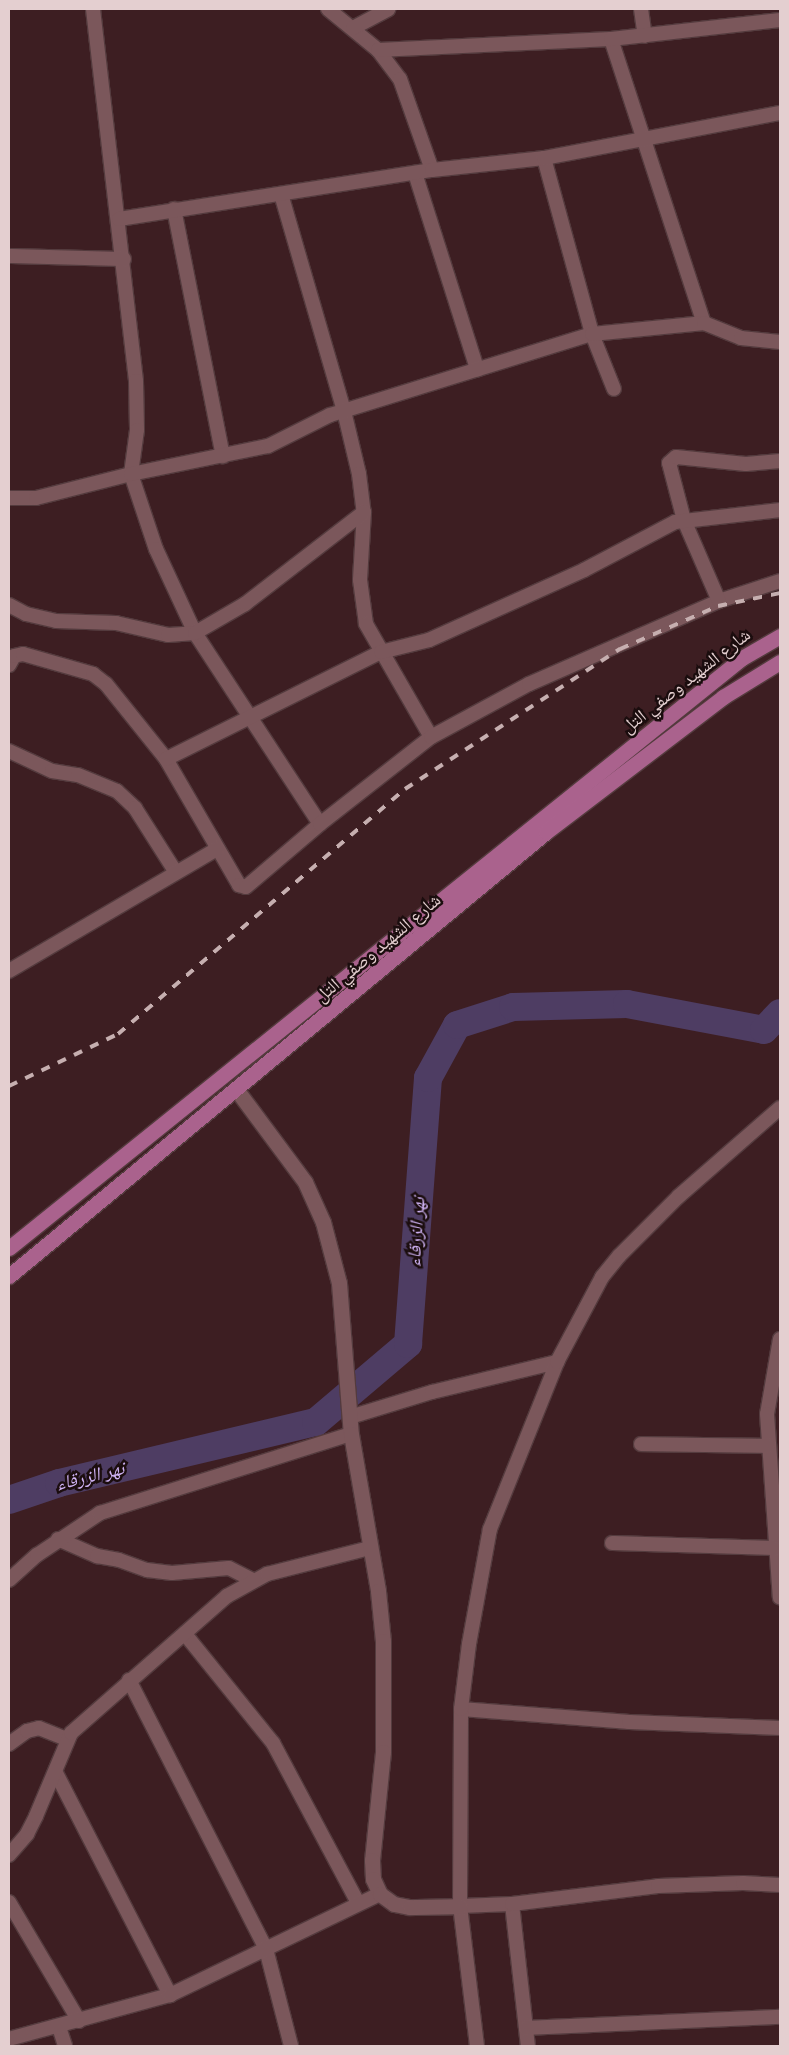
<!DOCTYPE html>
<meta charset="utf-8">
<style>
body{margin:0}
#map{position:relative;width:789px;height:2055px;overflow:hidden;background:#3d1e22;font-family:Mulish,"Noto Naskh Arabic",sans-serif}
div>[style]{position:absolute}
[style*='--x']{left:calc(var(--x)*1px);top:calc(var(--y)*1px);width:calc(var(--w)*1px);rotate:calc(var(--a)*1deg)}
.river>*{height:28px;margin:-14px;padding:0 14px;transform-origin:14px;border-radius:14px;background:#4e3d63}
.roads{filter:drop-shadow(1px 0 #543b3e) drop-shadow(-1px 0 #543b3e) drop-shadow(0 1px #543b3e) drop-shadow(0 -1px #543b3e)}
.street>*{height:14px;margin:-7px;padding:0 7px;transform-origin:7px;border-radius:7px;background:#7b575b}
.secondary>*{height:15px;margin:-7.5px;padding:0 7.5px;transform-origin:7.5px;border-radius:7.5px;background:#7b575b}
.primary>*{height:15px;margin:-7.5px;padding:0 7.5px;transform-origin:7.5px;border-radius:7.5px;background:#aa628d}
.rail>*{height:4px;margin-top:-2px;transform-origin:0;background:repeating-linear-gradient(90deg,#c6afb0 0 9px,transparent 0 18px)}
span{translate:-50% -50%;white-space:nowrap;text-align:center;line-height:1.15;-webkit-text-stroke:5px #1b0d0e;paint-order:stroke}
.street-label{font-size:18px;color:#e4cfd0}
.water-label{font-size:19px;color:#ceb2f3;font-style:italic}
.frame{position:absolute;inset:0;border:10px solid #e4cfd0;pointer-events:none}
</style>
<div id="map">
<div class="river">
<div style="--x:9;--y:1500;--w:53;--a:-18.8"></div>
<div style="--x:59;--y:1483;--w:264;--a:-13.4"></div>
<div style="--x:316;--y:1422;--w:121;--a:-40.3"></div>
<div style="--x:408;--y:1344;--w:267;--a:-85.7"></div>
<div style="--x:428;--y:1078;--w:60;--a:-61.3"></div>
<div style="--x:457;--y:1025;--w:59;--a:-17.8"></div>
<div style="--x:513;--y:1007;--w:114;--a:-1.5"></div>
<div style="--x:627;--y:1004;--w:139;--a:10.7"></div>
<div style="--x:764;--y:1030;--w:23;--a:-47"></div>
</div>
<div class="roads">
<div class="street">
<div style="--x:93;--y:9;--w:374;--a:83.4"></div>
<div style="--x:136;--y:381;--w:49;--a:88.8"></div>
<div style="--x:137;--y:430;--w:44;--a:97.8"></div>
<div style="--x:131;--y:474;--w:79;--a:71.6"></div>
<div style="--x:156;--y:549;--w:93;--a:65.1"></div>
<div style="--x:195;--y:633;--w:228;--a:56.8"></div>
<div style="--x:328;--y:9;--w:65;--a:39.4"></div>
<div style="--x:378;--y:50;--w:36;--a:53"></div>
<div style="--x:400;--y:79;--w:96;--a:70.6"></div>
<div style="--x:641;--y:9;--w:27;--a:82"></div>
<div style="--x:353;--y:28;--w:40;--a:-28"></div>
<div style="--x:611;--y:39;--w:299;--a:71.9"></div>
<div style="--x:378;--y:50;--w:233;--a:-2.7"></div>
<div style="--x:611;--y:39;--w:170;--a:-6.4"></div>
<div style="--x:544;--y:158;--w:182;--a:74.7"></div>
<div style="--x:592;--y:334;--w:59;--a:68.2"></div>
<div style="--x:415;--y:173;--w:206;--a:72.4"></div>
<div style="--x:281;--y:194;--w:226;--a:73.8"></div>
<div style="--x:344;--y:411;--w:65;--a:76.6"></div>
<div style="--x:359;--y:474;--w:38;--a:83"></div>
<div style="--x:364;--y:512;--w:68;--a:93.4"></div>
<div style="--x:360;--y:580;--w:44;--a:82.2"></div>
<div style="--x:366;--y:624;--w:130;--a:60.1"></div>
<div style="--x:174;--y:209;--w:252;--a:78.8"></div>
<div style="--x:119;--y:219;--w:317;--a:-8.9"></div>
<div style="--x:432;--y:170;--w:113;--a:-6.1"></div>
<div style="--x:544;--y:158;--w:240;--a:-10.8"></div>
<div style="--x:9;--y:256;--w:115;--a:1.5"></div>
<div style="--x:9;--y:498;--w:27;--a:0"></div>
<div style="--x:36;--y:498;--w:98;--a:-14.2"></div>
<div style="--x:131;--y:474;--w:140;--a:-11.6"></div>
<div style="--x:268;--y:446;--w:69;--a:-26.6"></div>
<div style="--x:330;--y:415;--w:274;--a:-17.2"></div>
<div style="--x:592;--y:334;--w:113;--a:-5.6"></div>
<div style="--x:704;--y:323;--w:40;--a:22"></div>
<div style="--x:741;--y:338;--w:39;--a:6"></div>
<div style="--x:719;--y:601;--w:64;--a:-18.2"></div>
<div style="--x:9;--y:605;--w:19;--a:28"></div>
<div style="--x:26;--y:614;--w:31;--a:13"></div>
<div style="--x:56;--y:621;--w:60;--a:1.9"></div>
<div style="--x:116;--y:623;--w:53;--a:13"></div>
<div style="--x:168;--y:635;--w:27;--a:-4"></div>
<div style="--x:195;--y:633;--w:58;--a:-30.1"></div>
<div style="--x:245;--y:604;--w:150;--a:-37.7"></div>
<div style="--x:9;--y:665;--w:10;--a:-61"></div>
<div style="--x:14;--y:656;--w:9;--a:-13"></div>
<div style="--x:23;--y:654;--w:73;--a:15.9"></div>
<div style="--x:93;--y:674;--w:16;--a:38"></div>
<div style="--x:106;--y:684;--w:96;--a:51.3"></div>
<div style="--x:166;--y:759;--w:146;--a:59.9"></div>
<div style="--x:239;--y:885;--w:7;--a:16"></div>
<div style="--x:246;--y:887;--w:97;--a:-40.4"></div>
<div style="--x:320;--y:824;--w:141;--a:-38.1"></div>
<div style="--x:431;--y:737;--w:111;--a:-28.4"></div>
<div style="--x:529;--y:684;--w:207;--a:-23.6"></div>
<div style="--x:719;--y:601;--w:88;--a:-113.4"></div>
<div style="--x:684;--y:520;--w:59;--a:-104.7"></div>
<div style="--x:669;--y:463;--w:9;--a:-41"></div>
<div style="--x:676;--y:457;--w:70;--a:5.7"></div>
<div style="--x:746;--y:464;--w:34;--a:-5"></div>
<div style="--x:9;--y:751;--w:47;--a:24.9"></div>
<div style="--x:52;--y:771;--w:26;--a:9"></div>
<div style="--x:78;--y:775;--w:42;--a:22.3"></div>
<div style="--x:117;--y:791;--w:25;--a:43"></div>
<div style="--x:135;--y:808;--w:75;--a:57.6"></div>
<div style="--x:166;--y:759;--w:240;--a:-26.5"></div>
<div style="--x:381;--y:652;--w:49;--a:-14"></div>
<div style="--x:429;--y:640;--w:170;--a:-24.3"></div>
<div style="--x:584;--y:570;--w:103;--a:-27.8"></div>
<div style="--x:675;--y:522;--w:106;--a:-6.5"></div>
<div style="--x:9;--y:971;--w:241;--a:-30.4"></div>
<div style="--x:780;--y:1339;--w:76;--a:99.8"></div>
<div style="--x:767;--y:1414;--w:184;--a:86"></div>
<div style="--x:350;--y:1417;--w:86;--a:-17"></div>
<div style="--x:432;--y:1392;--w:129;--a:-13.5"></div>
<div style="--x:641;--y:1444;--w:127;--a:0.9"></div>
<div style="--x:58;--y:1539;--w:43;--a:23.6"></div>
<div style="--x:97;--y:1556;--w:22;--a:10"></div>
<div style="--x:119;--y:1560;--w:30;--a:20"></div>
<div style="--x:147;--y:1570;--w:25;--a:7"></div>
<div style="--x:172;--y:1573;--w:57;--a:-5"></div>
<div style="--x:229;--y:1568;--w:27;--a:27"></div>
<div style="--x:612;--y:1543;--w:163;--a:1.8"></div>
<div style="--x:9;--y:1580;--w:38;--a:-42"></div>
<div style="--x:37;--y:1555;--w:76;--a:-33.7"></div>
<div style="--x:100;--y:1513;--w:263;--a:-17.5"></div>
<div style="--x:185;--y:1634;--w:140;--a:51.1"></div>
<div style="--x:273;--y:1743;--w:181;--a:62"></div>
<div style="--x:129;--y:1680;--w:302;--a:63"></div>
<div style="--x:266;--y:1949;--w:100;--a:75.5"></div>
<div style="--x:461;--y:1709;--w:169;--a:4.4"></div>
<div style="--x:629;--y:1722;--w:151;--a:2.3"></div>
<div style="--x:9;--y:1744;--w:22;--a:-36"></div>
<div style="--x:27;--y:1731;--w:12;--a:-14"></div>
<div style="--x:39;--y:1728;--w:29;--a:22"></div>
<div style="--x:56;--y:1773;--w:250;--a:62.8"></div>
<div style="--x:9;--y:1855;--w:28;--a:-49"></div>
<div style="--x:27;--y:1834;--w:20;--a:-63"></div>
<div style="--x:36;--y:1816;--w:90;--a:-67.1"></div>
<div style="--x:71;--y:1733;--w:208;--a:-41.3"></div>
<div style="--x:227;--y:1596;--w:46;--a:-28.8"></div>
<div style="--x:267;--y:1574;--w:106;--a:-14.2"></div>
<div style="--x:9;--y:1902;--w:138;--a:59.5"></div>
<div style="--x:512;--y:1904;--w:143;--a:83.6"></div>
<div style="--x:460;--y:1906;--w:52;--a:-2.2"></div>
<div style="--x:512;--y:1904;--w:147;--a:-7"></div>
<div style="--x:658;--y:1886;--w:85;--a:-2"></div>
<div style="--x:743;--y:1883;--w:37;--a:3"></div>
<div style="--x:59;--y:2027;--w:20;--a:72"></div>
<div style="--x:526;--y:2028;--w:254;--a:-2.5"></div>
<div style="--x:9;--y:2039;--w:167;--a:-15.3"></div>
<div style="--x:170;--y:1995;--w:233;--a:-25.7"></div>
<div style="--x:477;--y:2046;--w:141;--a:-96.9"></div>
<div style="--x:460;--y:1906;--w:197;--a:-89.7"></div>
<div style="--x:461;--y:1709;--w:65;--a:-83"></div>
<div style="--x:469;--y:1644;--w:117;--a:-79.7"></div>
<div style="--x:490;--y:1529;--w:180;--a:-68.1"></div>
<div style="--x:557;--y:1362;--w:96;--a:-62.1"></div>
<div style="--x:602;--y:1277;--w:27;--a:-51"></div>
<div style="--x:619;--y:1256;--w:85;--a:-45"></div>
<div style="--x:679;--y:1196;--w:134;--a:-41.1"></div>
</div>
<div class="secondary">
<div style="--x:236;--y:1089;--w:116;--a:53.4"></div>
<div style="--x:305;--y:1182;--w:44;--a:65.8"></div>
<div style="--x:323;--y:1222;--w:63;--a:75.3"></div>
<div style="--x:339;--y:1283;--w:151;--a:85.5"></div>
<div style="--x:351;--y:1434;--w:159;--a:80.2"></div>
<div style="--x:378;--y:1591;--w:50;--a:84.3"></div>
<div style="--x:383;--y:1641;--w:111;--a:90"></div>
<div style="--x:383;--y:1752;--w:109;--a:95.8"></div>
<div style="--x:372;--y:1860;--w:19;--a:87"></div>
<div style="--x:373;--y:1879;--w:17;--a:65"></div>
<div style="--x:380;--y:1894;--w:17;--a:36"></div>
<div style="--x:394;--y:1904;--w:16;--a:11"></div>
<div style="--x:410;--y:1907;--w:50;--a:-1.1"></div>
</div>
<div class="primary">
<div style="--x:9;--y:1248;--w:941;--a:-38.83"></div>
<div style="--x:742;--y:658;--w:44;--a:-30.1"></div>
<div style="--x:9;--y:1276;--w:697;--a:-39.58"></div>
<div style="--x:546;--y:832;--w:223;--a:-37.3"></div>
<div style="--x:723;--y:697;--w:67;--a:-31.6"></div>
</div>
</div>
<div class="rail">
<div style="--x:9;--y:1086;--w:121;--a:-25.5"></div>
<div style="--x:118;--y:1034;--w:377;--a:-40.5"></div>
<div style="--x:405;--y:789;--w:257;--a:-33.1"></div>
<div style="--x:620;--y:649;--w:107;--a:-23.7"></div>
<div style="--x:718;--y:606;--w:63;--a:-11.8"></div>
</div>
<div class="street-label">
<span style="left:686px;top:681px;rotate:-38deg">شارع الشهيد وصفي التل</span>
<span style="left:378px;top:948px;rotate:-40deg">شارع الشهيد وصفي التل</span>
</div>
<div class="water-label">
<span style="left:416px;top:1232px;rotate:-86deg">نهر الزرقاء</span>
<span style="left:90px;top:1476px;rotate:-14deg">نهر الزرقاء</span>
</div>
<div class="frame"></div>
</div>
